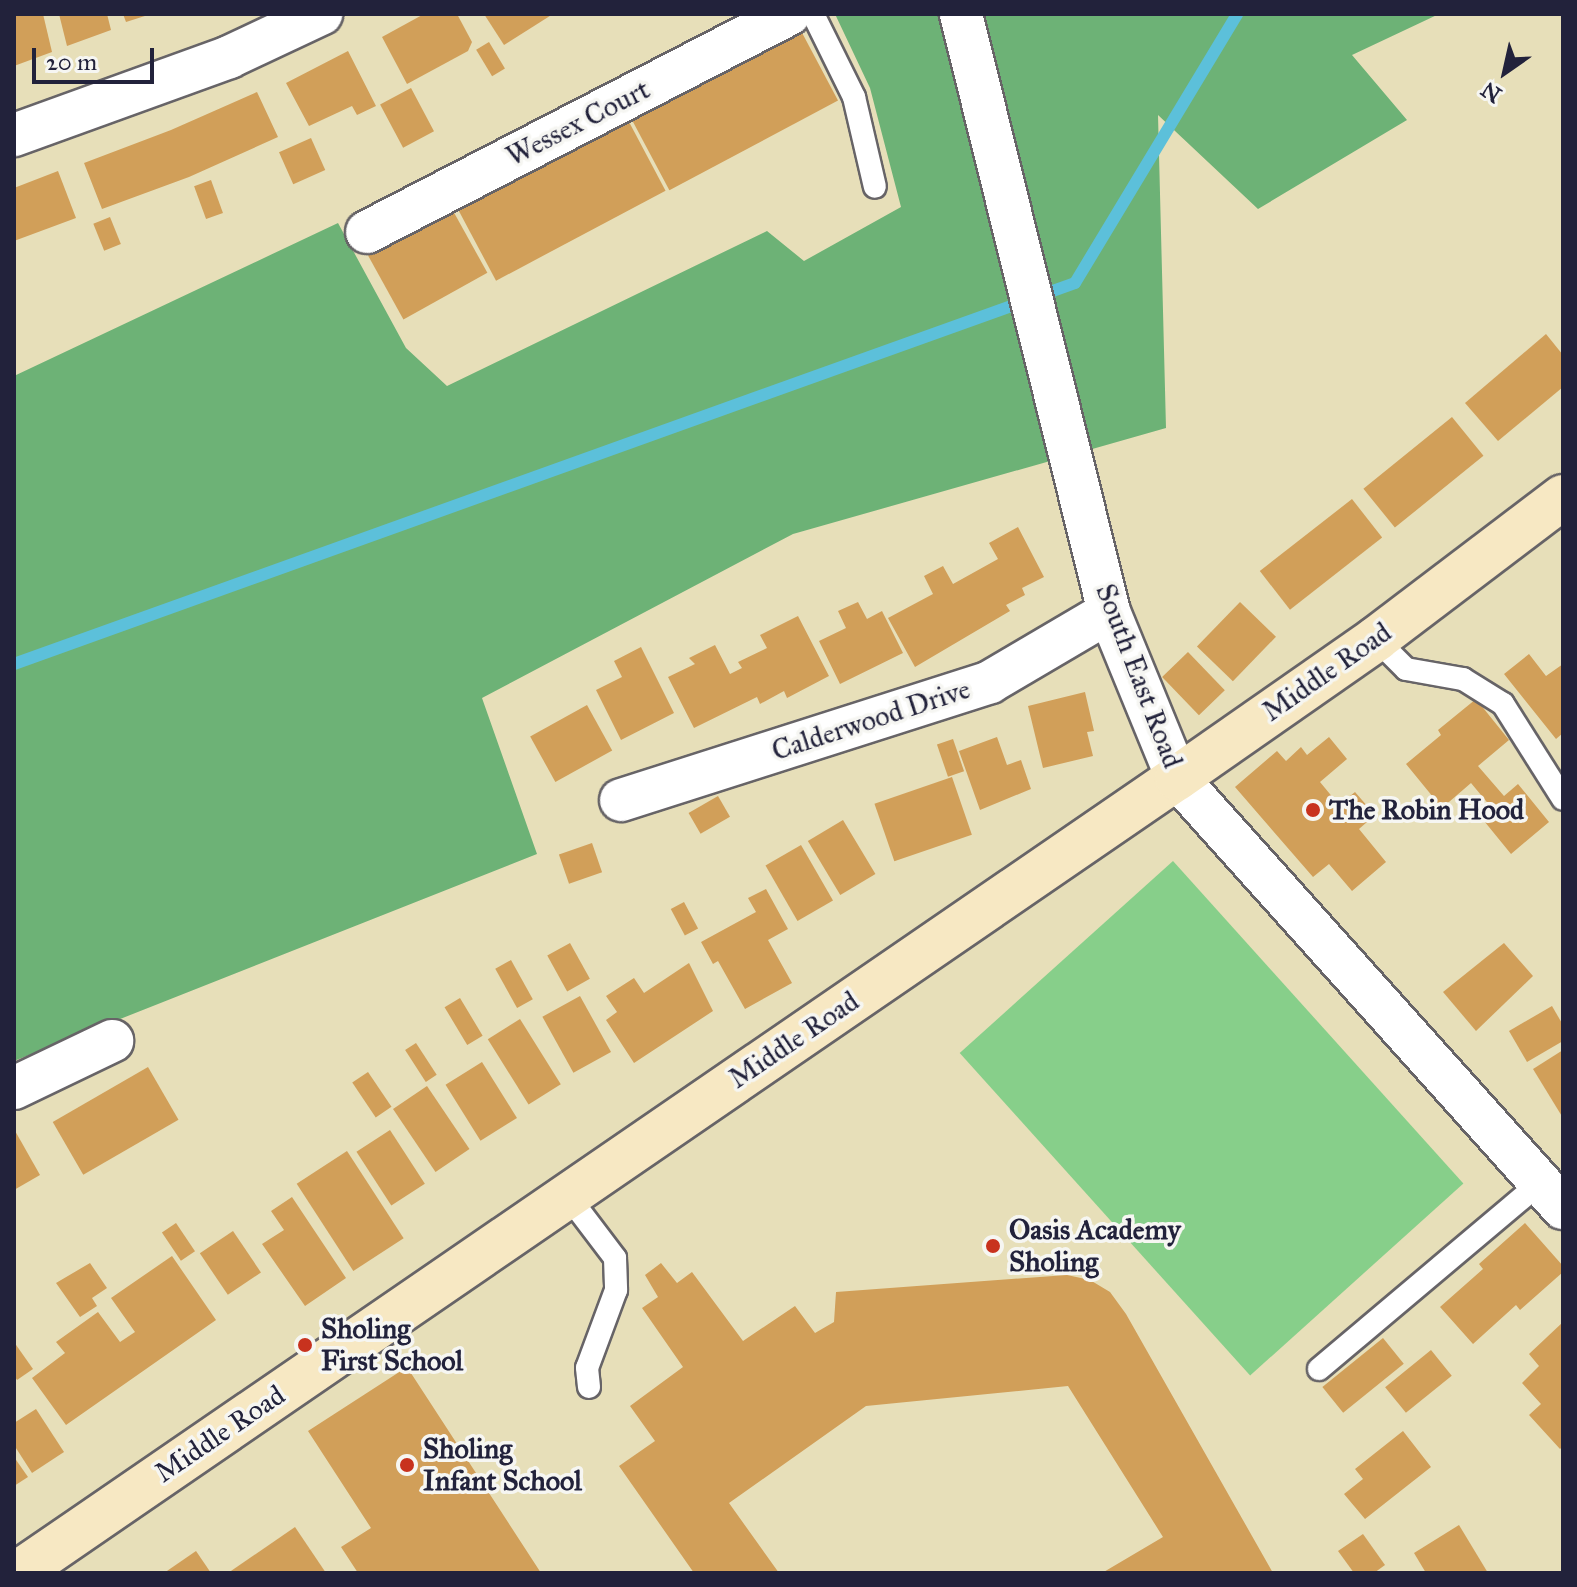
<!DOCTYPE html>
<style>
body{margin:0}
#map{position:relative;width:1577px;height:1587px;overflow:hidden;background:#e7dfb9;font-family:"IM FELL Great Primer",serif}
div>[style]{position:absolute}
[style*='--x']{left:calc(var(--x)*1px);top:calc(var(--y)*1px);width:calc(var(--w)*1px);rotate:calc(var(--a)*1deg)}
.green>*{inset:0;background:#87cf8a;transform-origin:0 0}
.forest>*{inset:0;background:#6db276}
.stream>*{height:12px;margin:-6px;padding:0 6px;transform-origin:6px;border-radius:6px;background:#5cc0da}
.building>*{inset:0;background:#d19f59;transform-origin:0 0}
.roads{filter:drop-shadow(2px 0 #676467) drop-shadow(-2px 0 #676467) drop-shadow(0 2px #676467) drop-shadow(0 -2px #676467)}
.lane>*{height:22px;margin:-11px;padding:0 11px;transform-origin:11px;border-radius:11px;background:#fff}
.street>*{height:42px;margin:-21px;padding:0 21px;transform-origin:21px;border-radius:21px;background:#fff}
.secondary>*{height:44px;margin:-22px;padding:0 22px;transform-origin:22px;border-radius:22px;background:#f7e8c3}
.dots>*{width:22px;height:22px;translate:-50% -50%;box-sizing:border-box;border:4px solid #f6f6f2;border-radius:50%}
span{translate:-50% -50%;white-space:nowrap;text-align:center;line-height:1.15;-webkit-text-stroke:7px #f6f6f2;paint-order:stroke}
.street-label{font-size:28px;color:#22223b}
.poi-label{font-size:28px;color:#22223b;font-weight:700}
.left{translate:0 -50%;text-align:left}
.frame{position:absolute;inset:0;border:16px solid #22223b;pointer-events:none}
.north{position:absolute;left:1465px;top:32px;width:80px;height:80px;-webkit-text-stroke:6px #f6f6f2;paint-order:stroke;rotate:214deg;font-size:22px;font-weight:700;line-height:32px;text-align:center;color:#22223b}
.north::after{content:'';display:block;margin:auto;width:28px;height:36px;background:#22223b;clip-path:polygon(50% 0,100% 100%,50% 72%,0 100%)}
.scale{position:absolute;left:32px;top:48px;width:122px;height:36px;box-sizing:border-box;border:4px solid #22223b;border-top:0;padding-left:10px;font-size:24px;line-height:28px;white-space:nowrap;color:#22223b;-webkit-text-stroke:6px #f6f6f2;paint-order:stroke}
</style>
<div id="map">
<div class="green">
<div style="left:1173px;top:861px;width:434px;height:287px;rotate:48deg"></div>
</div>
<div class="forest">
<div style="clip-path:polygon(835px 14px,1439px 14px,1352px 55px,1407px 120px,1258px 209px,1158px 115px,1166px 428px,793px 534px,482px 698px,537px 854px,14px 1061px,14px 376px,338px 223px,406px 348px,447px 386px,767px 231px,804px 261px,901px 207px,870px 88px)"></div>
</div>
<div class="stream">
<div style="--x:14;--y:664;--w:1127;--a:-19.75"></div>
<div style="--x:1075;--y:283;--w:314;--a:-58.9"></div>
</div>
<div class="building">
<div style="clip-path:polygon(14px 14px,43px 14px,52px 52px,14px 66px)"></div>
<div style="clip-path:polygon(59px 14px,107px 14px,111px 30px,67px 46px)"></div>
<div style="clip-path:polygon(123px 14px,148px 14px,148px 15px,126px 22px)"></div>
<div style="clip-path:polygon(424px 14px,457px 14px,472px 42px,468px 51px,407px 84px,382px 37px)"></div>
<div style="clip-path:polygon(484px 14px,553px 14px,504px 45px)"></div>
<div style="left:800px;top:29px;width:81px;height:191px;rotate:62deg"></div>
<div style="left:489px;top:42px;width:31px;height:15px;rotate:59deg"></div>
<div style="clip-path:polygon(348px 51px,376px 106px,357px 115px,352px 106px,309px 126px,286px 83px)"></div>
<div style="left:411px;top:88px;width:49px;height:35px;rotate:62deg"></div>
<div style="clip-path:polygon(257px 92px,278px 137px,189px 177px,102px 209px,84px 163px,171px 130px)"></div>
<div style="left:628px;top:120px;width:80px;height:192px;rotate:62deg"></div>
<div style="left:311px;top:138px;width:35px;height:35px;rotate:66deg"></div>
<div style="clip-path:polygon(58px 171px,76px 218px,14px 241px,14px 188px)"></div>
<div style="left:211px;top:180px;width:35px;height:18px;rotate:70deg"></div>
<div style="left:452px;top:209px;width:73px;height:96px;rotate:61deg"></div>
<div style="left:110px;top:217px;width:29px;height:18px;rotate:68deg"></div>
<div style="clip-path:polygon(1546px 334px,1563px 355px,1563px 387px,1498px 441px,1465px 403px)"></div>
<div style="left:1452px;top:417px;width:50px;height:114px;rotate:51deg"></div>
<div style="left:1352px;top:499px;width:49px;height:117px;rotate:52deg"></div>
<div style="clip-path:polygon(1018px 527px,1044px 577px,1022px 588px,1025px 595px,1006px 605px,1010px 611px,915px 667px,888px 618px,933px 594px,924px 576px,943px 566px,953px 584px,998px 559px,989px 543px)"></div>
<div style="clip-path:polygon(858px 602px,867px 619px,882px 611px,903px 653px,840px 684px,819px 641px,846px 628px,838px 611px)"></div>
<div style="left:1240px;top:602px;width:50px;height:62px;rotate:44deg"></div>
<div style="clip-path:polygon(798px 616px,829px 676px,787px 698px,784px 691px,760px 704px,757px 697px,694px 728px,668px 677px,695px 664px,689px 658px,715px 645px,730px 674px,742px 668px,738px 662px,767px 648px,760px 635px)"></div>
<div style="clip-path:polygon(641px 647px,674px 713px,621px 740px,596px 690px,622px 677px,614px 661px)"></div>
<div style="left:1188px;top:652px;width:53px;height:36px;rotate:46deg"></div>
<div style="clip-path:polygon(1529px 654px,1546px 676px,1563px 664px,1563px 733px,1556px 739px,1504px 674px)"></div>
<div style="clip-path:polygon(1085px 692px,1094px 731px,1087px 732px,1093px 756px,1043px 768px,1028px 706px)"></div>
<div style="clip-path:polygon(1476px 699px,1509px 740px,1478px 766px,1504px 796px,1518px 784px,1549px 822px,1511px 854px,1480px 816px,1491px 807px,1471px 783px,1442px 808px,1406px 764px,1441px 735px,1438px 730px)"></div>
<div style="left:587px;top:705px;width:52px;height:65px;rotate:61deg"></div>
<div style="clip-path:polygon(997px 737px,1007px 765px,1021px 760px,1031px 789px,980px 810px,959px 751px)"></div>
<div style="clip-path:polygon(1329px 737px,1347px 759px,1320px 782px,1339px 805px,1355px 792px,1375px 815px,1359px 829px,1386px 862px,1352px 891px,1329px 864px,1313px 877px,1235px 787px,1277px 751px,1286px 761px,1301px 747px,1307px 755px)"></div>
<div style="left:953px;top:739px;width:34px;height:17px;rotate:71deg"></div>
<div style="left:952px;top:777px;width:61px;height:82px;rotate:71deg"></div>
<div style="left:718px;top:796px;width:24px;height:34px;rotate:60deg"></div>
<div style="left:843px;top:820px;width:63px;height:41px;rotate:59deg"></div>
<div style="left:592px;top:843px;width:31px;height:35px;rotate:71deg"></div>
<div style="left:801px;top:845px;width:64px;height:41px;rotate:60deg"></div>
<div style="clip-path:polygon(766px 889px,788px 929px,768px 940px,792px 983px,745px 1009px,718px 961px,713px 964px,701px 942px,756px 912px,748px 898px)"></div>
<div style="left:684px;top:902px;width:30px;height:15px;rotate:62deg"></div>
<div style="left:570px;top:943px;width:41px;height:26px;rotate:61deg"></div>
<div style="clip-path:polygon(1504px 943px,1533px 976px,1476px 1031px,1443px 992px)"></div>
<div style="left:511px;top:960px;width:45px;height:18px;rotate:61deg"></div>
<div style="clip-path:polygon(689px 963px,713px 1011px,634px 1063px,606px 1020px,617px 1012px,606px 996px,634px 978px,644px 993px)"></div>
<div style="left:580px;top:996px;width:64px;height:43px;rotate:61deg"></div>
<div style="left:460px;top:998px;width:44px;height:18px;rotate:59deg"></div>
<div style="clip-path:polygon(1552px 1006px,1563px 1025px,1563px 1041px,1527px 1062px,1509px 1031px)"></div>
<div style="left:520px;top:1019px;width:77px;height:38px;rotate:58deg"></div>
<div style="left:416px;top:1043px;width:38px;height:13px;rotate:57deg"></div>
<div style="clip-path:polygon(1563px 1050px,1563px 1118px,1533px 1069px)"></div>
<div style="left:482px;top:1062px;width:66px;height:43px;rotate:58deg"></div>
<div style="left:148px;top:1067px;width:61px;height:110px;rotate:60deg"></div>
<div style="left:368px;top:1072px;width:42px;height:19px;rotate:56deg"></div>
<div style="left:427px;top:1086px;width:76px;height:41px;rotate:56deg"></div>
<div style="clip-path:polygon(14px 1129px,40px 1175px,14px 1190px)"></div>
<div style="left:390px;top:1130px;width:64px;height:40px;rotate:57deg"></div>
<div style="left:347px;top:1151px;width:104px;height:60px;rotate:57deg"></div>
<div style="clip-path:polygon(292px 1197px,346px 1278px,305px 1306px,262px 1244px,284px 1230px,271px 1211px)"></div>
<div style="left:176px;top:1223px;width:34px;height:17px;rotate:56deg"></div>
<div style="clip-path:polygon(1525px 1223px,1563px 1266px,1563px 1272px,1520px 1310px,1516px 1305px,1473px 1344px,1440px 1307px,1483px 1269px,1479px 1264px)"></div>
<div style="left:233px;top:1231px;width:50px;height:40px;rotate:56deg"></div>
<div style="clip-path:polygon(172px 1256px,216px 1320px,66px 1425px,32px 1378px,65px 1353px,56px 1342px,98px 1312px,120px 1342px,135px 1332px,111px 1298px)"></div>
<div style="clip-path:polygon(90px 1263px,107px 1288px,92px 1298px,97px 1306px,80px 1317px,56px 1283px)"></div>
<div style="clip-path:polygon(661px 1263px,677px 1283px,692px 1272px,743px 1341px,795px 1306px,815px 1333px,834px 1322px,836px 1292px,1067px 1275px,1090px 1280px,1110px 1292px,1126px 1314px,1273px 1573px,1102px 1573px,1163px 1537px,1068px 1386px,866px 1406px,729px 1503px,779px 1573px,694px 1573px,619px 1466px,655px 1441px,630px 1406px,683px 1367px,642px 1308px,658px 1297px,645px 1275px)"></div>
<div style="clip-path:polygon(1563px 1322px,1563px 1446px,1560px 1449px,1529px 1415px,1541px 1404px,1522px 1383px,1539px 1366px,1529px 1354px)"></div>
<div style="left:1383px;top:1338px;width:33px;height:78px;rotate:51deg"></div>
<div style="clip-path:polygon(14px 1342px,33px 1369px,17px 1380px,14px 1375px)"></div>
<div style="left:1431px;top:1350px;width:33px;height:59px;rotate:51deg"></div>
<div style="clip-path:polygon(407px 1367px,541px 1573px,358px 1573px,341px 1547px,371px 1528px,308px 1431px)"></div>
<div style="clip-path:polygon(36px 1409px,64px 1452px,32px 1473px,14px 1445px,14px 1423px)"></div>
<div style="clip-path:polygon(1403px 1431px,1431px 1467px,1365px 1519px,1344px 1494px,1363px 1479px,1355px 1469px)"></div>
<div style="clip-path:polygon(14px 1457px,28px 1477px,14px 1486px)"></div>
<div style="clip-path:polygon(1459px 1525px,1488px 1573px,1426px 1573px,1414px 1553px)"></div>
<div style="clip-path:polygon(295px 1527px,326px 1573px,228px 1573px)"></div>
<div style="clip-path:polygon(1363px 1534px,1385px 1565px,1374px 1573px,1354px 1573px,1338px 1551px)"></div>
<div style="clip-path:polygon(196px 1551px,211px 1573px,164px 1573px)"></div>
</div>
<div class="roads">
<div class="lane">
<div style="--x:813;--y:14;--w:93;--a:63.7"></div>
<div style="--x:854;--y:97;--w:92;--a:76.9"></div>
<div style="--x:1376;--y:639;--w:42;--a:45"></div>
<div style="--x:1406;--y:669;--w:58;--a:10"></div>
<div style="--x:1463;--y:679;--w:47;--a:32"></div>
<div style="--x:1503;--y:704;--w:112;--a:57.7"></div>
<div style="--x:568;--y:1196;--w:78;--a:52.8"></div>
<div style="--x:615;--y:1258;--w:32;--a:88"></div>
<div style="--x:616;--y:1290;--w:83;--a:110.4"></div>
<div style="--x:587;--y:1368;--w:19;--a:84"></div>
<div style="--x:1319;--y:1369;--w:289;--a:-40.1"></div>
</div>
<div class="street">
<div style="--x:961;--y:14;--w:616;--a:76.1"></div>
<div style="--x:1109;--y:612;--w:179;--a:67.7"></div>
<div style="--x:1177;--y:778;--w:578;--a:48.09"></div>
<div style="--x:14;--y:135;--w:229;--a:-19.9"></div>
<div style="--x:229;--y:57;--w:102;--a:-25.1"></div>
<div style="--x:367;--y:232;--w:475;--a:-27.3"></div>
<div style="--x:621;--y:800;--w:387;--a:-17.7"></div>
<div style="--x:990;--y:682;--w:138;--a:-30.5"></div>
<div style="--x:14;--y:1088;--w:109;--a:-25.6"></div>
</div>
<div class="secondary">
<div style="--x:18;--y:1573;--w:1405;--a:-34.45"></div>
<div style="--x:1177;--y:778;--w:243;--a:-34.9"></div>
<div style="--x:1376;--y:639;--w:235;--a:-37.2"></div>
</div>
</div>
<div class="dots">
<div style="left:1313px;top:810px;background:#c8321e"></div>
<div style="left:993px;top:1246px;background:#c8321e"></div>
<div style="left:305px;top:1345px;background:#c8321e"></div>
<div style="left:407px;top:1465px;background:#c8321e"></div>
</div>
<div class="street-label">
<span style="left:578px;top:123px;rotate:-27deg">Wessex Court</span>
<span style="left:1327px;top:672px;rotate:-35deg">Middle Road</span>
<span style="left:1139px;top:676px;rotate:69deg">South East Road</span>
<span style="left:871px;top:720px;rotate:-18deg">Calderwood Drive</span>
<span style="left:794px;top:1040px;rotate:-34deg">Middle Road</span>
<span style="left:220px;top:1434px;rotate:-34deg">Middle Road</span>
</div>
<div class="poi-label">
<span class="left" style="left:1329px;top:810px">The Robin Hood</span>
<span class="left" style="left:1009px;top:1246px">Oasis Academy<br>Sholing</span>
<span class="left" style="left:321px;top:1345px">Sholing<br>First School</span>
<span class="left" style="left:423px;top:1465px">Sholing<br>Infant School</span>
</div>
<div class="frame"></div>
<div class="north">N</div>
<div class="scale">20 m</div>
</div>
